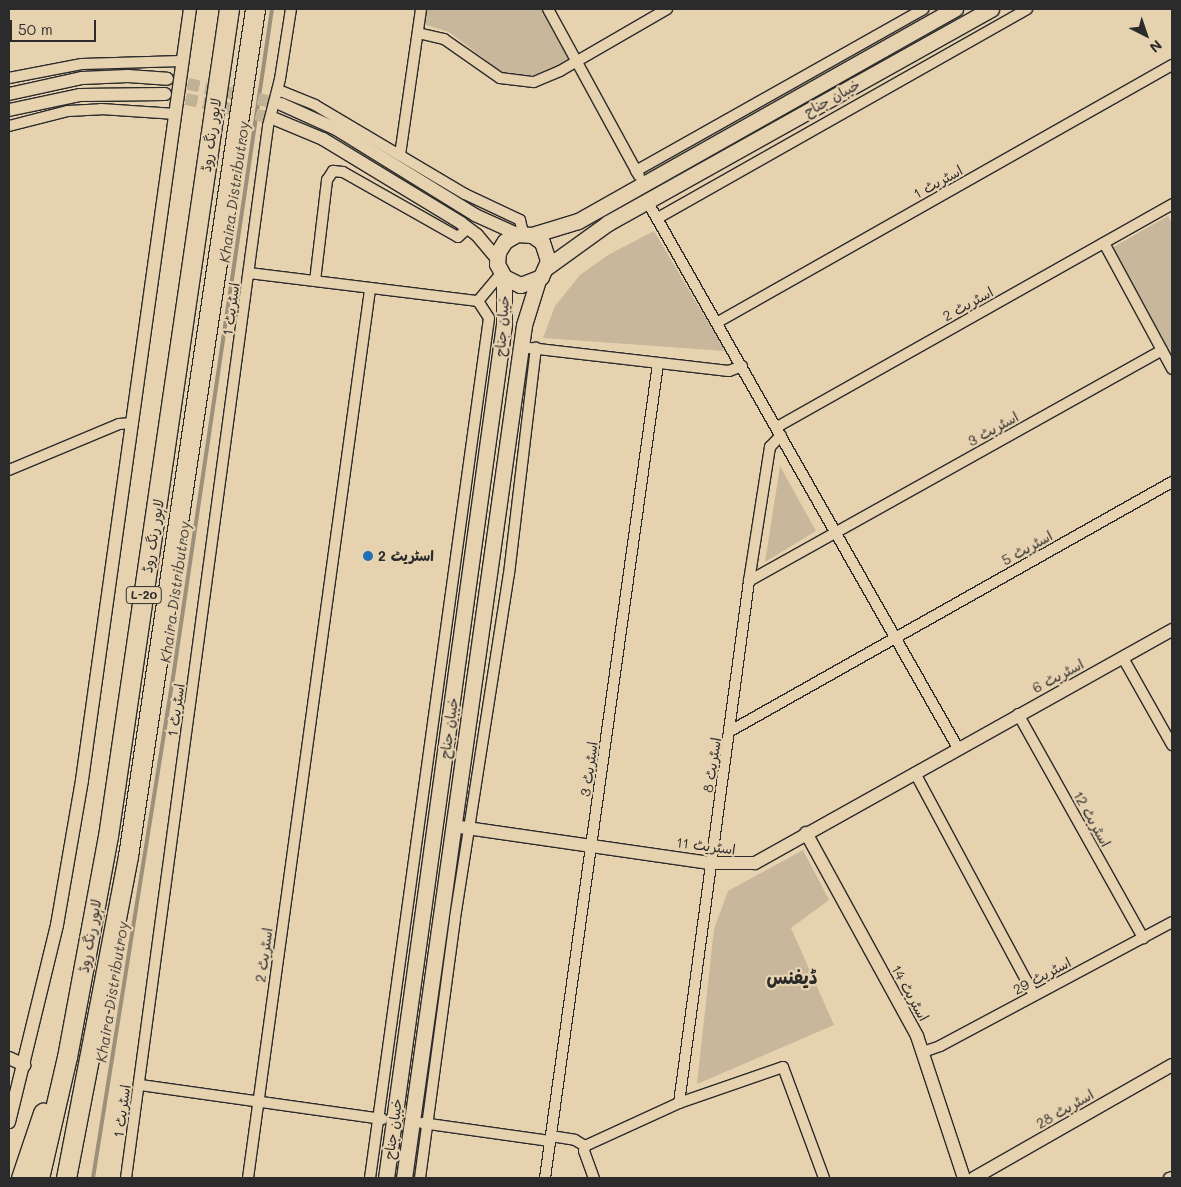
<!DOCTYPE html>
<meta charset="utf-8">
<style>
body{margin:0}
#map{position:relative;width:1181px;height:1187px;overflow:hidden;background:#e7d2b0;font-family:Mali,"Playpen Sans Arabic",sans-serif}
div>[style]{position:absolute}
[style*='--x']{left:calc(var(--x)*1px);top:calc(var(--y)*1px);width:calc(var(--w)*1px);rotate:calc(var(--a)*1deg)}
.green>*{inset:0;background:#c8b79a}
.stream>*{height:4px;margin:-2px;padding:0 2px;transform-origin:2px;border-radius:2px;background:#9d907b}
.tertiary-tunnel>*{height:12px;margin-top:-6px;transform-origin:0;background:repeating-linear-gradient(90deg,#c1b195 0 12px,transparent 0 18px)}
.roads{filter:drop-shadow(1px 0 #2b2b2b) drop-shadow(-1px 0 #2b2b2b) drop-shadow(0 1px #2b2b2b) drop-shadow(0 -1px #2b2b2b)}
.minor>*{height:10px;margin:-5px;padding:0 5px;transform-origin:5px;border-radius:5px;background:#e7d2b0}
.tertiary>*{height:12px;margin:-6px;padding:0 6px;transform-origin:6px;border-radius:6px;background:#e7d2b0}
.secondary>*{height:15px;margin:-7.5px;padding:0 7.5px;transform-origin:7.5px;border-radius:7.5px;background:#e7d2b0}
.motorway>*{height:19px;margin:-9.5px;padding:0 9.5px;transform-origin:9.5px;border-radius:9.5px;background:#e7d2b0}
.dots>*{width:14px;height:14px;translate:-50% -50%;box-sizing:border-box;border:2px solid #e7d2b0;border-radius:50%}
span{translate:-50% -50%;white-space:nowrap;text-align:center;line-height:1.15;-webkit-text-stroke:4.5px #e7d2b0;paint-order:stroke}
.shield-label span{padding:1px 4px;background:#e7d2b0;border:1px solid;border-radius:4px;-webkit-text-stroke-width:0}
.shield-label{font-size:12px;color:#2b2b2b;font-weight:700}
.street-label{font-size:14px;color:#2b2b2b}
.poi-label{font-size:14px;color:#2b2b2b;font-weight:700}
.left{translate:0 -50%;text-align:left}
.water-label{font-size:15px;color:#48443f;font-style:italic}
.district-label{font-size:19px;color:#2b2b2b;font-weight:700}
.frame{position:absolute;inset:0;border:10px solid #2b2b2b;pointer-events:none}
.north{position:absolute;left:1121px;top:10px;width:50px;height:50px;-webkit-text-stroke:4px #e7d2b0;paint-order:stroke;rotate:139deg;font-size:14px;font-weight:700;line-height:20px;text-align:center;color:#2b2b2b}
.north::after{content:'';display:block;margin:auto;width:18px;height:22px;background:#2b2b2b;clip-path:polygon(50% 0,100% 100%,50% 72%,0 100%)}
.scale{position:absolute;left:10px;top:20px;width:86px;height:22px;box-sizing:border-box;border:2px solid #2b2b2b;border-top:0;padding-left:6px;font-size:15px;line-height:18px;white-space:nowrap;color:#2b2b2b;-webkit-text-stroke:4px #e7d2b0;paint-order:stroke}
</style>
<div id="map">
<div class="green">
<div style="clip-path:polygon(425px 9px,541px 9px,569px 60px,540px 74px,523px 77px,505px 75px,449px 32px,423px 24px)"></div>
<div style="clip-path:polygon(1168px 216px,1172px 224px,1172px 359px,1110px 249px)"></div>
<div style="clip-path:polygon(654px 231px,725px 351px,543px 338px,555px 306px,580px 275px,608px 255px)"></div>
<div style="clip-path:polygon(780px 466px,816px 531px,765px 562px)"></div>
<div style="clip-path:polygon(803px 850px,829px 900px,791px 928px,834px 1025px,697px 1084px,714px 929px,728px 891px)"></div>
</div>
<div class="stream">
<div style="--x:93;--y:1178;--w:513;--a:-80.92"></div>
<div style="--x:174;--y:671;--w:669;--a:-81.58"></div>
</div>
<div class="tertiary-tunnel">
<div style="--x:170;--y:80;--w:114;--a:12.2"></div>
<div style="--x:168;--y:95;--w:110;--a:12.6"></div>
</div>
<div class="roads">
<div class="minor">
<div style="--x:548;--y:9;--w:190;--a:61.4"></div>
<div style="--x:418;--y:33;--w:27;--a:13"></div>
<div style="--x:444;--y:39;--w:68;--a:34.9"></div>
<div style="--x:500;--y:78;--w:34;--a:7"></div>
<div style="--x:534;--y:82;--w:28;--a:-23"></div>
<div style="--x:560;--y:71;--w:124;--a:-30.1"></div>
<div style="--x:9;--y:78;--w:74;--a:-10.9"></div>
<div style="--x:82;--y:64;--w:100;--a:-1.7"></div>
<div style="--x:278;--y:90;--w:40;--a:22"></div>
<div style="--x:315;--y:105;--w:174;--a:30.7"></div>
<div style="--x:465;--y:194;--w:61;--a:25.3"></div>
<div style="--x:520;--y:220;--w:13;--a:77"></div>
<div style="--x:9;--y:126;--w:61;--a:-14.3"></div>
<div style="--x:68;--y:111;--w:33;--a:-3"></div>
<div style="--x:101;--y:109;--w:75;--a:3.8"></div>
<div style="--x:400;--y:155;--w:148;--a:-81.8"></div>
<div style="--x:636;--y:171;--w:330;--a:-29.4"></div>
<div style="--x:647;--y:201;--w:629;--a:60.38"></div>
<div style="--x:658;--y:218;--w:424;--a:-29.5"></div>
<div style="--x:1104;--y:243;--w:143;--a:61.6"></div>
<div style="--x:249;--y:273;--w:231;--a:7"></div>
<div style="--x:478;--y:301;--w:35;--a:-50"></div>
<div style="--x:315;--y:281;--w:102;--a:-83.2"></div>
<div style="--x:327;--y:180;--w:11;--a:-56"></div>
<div style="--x:333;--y:171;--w:10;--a:6"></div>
<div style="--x:343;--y:172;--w:132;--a:29.5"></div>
<div style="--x:458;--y:237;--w:13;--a:-42"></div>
<div style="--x:718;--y:322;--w:522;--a:-29.51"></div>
<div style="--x:521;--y:347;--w:209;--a:6.6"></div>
<div style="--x:729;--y:371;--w:14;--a:-21"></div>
<div style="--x:777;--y:427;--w:454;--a:-29.4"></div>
<div style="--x:9;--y:470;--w:119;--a:-22.7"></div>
<div style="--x:119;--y:424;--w:14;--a:-4"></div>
<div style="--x:749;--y:581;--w:473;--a:-29.2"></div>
<div style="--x:1123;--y:658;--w:100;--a:60.6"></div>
<div style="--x:1018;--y:714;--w:257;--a:60.8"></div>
<div style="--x:732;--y:730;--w:505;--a:-29.41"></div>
<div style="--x:915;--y:773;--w:252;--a:61.8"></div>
<div style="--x:923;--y:1052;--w:18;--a:-19"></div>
<div style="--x:940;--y:1046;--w:263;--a:-28.1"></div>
<div style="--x:140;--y:1085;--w:245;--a:8"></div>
<div style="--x:679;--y:1103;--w:527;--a:-82.36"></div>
<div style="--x:749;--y:581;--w:136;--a:-81.1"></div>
<div style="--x:770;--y:447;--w:16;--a:-47"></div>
<div style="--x:422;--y:1123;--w:129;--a:8"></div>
<div style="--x:551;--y:1136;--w:24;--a:9"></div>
<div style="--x:575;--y:1140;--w:12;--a:31"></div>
<div style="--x:585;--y:1146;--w:103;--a:-24.6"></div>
<div style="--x:679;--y:1103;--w:110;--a:-19.1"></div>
<div style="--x:783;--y:1067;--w:118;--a:69.7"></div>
<div style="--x:585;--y:1146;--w:5;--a:101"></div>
<div style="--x:584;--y:1151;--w:29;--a:70"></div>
<div style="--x:126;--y:1178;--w:1062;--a:-82.31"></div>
<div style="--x:268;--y:126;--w:49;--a:-75.7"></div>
<div style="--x:280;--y:79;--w:71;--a:-81.1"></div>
<div style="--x:248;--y:1178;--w:896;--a:-82.18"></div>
<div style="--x:370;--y:1178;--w:868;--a:-82.12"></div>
<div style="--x:489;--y:318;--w:20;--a:-123"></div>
<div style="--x:420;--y:1178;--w:262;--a:-82.3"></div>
<div style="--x:455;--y:918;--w:348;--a:-81.1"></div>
<div style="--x:509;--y:574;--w:228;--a:-83.2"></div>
<div style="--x:545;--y:1178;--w:822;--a:-82.1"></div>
<div style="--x:1169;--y:1178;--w:3;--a:-18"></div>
</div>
<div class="tertiary">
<div style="--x:9;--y:94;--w:75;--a:-12.4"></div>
<div style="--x:82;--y:78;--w:46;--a:-2.5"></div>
<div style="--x:128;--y:76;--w:39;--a:4"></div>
<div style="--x:281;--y:104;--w:60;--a:24.4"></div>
<div style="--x:336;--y:129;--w:163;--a:31.7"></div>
<div style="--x:475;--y:215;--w:46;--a:24.3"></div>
<div style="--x:9;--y:110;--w:73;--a:-11.9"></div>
<div style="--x:80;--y:95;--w:85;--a:-0.7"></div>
<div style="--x:275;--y:119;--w:52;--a:22.6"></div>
<div style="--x:323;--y:139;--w:162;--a:31.3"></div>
<div style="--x:461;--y:223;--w:20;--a:37"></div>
<div style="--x:477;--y:235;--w:31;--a:50"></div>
<div style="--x:453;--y:826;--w:261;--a:8.2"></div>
<div style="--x:711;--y:863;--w:44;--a:0"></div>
<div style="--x:755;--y:863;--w:478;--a:-29.2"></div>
<div style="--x:806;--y:833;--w:231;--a:61.3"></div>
<div style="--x:917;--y:1036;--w:150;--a:71.7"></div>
<div style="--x:9;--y:1058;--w:17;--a:25"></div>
<div style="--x:9;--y:1122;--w:203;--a:-76.3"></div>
<div style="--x:57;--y:925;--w:147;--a:-80.2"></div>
<div style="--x:82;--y:780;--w:779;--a:-82.03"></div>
<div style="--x:974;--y:1178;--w:228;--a:-29.7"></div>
</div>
<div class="secondary">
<div style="--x:532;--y:235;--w:48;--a:-16.9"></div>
<div style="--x:578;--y:221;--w:433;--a:-29.4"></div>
<div style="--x:547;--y:267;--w:75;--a:-35.8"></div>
<div style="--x:608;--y:223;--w:439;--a:-29.2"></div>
<div style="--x:386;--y:1178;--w:862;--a:-82.13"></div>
<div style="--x:504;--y:324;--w:47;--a:-90"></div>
<div style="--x:504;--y:277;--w:15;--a:-118"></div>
<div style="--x:497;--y:264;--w:12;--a:-85"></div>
<div style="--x:498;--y:252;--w:13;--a:-58"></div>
<div style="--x:505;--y:241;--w:14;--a:-30"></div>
<div style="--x:517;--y:234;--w:15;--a:4"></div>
<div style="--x:532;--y:235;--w:12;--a:35"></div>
<div style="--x:542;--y:242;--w:20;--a:72"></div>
<div style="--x:548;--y:261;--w:17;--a:114"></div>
<div style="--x:541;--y:277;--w:22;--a:159"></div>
<div style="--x:520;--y:285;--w:18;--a:-153"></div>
<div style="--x:404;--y:1178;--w:861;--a:-81.99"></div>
<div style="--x:524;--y:325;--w:47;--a:-72.7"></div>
</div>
<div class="motorway">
<div style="--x:21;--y:1178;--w:69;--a:-71.3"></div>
<div style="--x:39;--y:1178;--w:124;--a:-77"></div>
<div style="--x:67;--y:1057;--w:225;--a:-79.5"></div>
<div style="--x:108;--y:836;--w:836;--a:-81.68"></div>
<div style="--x:66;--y:1178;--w:328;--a:-79.1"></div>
<div style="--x:128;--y:856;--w:856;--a:-81.47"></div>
</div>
</div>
<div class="dots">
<div style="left:368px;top:556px;background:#1f6fb2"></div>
</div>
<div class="shield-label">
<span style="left:144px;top:595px">L-20</span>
</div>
<div class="street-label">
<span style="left:832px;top:98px;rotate:-29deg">خیبان جناح</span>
<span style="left:211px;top:135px;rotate:-82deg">لاہور رنگ روڈ</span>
<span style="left:938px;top:182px;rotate:-29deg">اسٹریٹ 1</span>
<span style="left:968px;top:304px;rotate:-29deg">اسٹریٹ 2</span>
<span style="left:231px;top:309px;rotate:-82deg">اسٹریٹ 1</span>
<span style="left:502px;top:326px;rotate:-86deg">خیبان جناح</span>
<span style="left:993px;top:429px;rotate:-29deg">اسٹریٹ 3</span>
<span style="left:153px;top:536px;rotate:-81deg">لاہور رنگ روڈ</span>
<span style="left:1027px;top:548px;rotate:-29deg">اسٹریٹ 5</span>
<span style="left:1058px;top:676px;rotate:-28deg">اسٹریٹ 6</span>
<span style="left:176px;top:710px;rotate:-82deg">اسٹریٹ 1</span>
<span style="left:449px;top:728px;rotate:-82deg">خیبان جناح</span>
<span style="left:712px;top:765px;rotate:-81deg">اسٹریٹ 8</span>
<span style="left:589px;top:769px;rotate:-82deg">اسٹریٹ 3</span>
<span style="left:1092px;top:819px;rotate:61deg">اسٹریٹ 12</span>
<span style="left:706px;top:846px;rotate:7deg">اسٹریٹ 11</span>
<span style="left:90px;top:936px;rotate:-80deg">لاہور رنگ روڈ</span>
<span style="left:264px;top:955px;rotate:-82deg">اسٹریٹ 2</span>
<span style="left:1042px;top:976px;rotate:-28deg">اسٹریٹ 29</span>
<span style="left:910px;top:993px;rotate:61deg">اسٹریٹ 14</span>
<span style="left:1065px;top:1109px;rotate:-30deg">اسٹریٹ 28</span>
<span style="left:122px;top:1111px;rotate:-82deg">اسٹریٹ 1</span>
<span style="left:393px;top:1129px;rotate:-82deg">خیبان جناح</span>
</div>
<div class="poi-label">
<span class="left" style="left:378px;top:556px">اسٹریٹ 2</span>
</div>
<div class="water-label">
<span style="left:234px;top:192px;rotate:-82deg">Khaira Distributroy</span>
<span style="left:175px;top:592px;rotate:-82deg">Khaira Distributroy</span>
<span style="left:112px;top:992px;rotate:-81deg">Khaira Distributroy</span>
</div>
<div class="district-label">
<span style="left:792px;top:977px">ڈیفنس</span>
</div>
<div class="frame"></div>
<div class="north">N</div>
<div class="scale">50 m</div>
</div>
